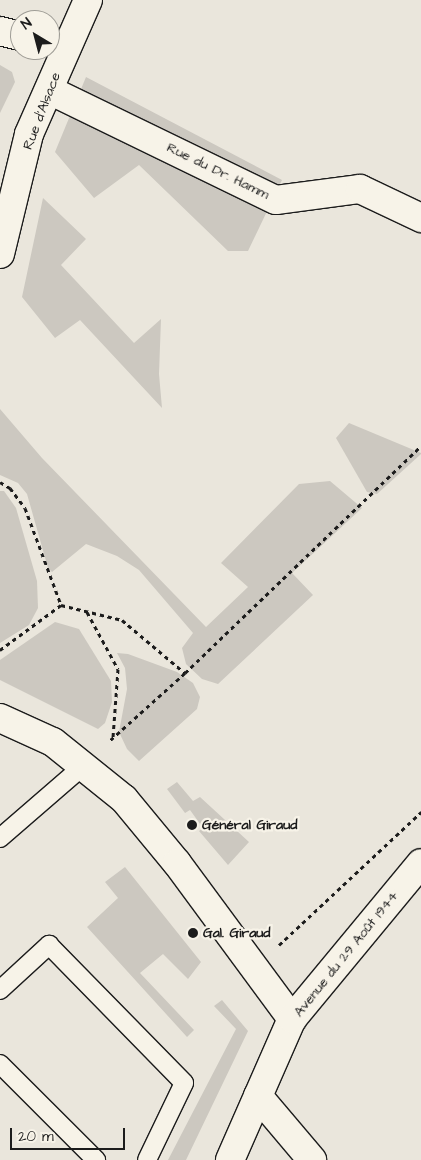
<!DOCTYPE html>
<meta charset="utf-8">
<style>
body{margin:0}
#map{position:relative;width:421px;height:1160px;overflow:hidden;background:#eae6dc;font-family:"Architects Daughter",sans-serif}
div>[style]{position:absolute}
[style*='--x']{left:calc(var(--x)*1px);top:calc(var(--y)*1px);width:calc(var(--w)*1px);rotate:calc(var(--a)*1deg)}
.green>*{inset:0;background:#ccc8c0}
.path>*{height:3px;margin-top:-1.5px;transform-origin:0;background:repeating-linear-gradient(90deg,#1c1c1c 0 4px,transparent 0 8px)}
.roads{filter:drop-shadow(1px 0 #1c1c1c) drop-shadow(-1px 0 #1c1c1c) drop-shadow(0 1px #1c1c1c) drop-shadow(0 -1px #1c1c1c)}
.service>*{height:18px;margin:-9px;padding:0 9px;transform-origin:9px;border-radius:9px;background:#f7f3e8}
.minor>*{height:28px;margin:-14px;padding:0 14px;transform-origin:14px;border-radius:14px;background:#f7f3e8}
.dots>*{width:14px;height:14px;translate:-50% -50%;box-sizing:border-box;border:2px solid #f7f3e8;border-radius:50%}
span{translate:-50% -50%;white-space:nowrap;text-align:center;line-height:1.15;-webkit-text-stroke:4.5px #f7f3e8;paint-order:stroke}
.street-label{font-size:14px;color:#1c1c1c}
.poi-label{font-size:14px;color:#1c1c1c;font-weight:700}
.left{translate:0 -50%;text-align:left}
.north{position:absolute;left:10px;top:10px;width:50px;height:50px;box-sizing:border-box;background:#f7f3e8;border:1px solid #9f9d96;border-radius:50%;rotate:323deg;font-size:14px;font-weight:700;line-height:20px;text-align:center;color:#1c1c1c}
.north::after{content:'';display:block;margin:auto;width:18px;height:22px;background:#1c1c1c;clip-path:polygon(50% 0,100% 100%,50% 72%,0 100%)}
.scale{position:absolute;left:10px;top:1128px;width:115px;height:22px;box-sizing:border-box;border:2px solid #1c1c1c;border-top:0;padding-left:6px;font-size:15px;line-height:18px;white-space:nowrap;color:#1c1c1c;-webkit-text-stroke:4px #f7f3e8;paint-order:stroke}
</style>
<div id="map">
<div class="green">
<div style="clip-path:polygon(0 65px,12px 72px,15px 82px,0 113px)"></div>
<div style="clip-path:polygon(86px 77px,282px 180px,248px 251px,228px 251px,139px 165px,94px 198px,55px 152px)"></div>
<div style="clip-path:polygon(43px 198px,86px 239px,61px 265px,134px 343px,161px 319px,159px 374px,162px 408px,80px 320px,55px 338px,22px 297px)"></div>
<div style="clip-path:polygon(0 409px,42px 458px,206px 627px,248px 587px,221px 563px,299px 484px,330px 481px,362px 508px,292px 573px,313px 595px,218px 684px,202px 679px,186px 664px,182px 648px,193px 633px,139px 570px,117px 556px,86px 544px,52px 572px,48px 568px,27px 494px,18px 483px,0 475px)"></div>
<div style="clip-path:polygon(349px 423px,421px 453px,421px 454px,377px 494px,367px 492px,336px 438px)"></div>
<div style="clip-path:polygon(0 491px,4px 491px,16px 508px,37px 581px,38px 608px,29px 625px,0 643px)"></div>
<div style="clip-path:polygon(55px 622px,79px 629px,111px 681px,112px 702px,105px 723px,98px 729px,0 680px,0 660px)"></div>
<div style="clip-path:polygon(117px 653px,128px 654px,177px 672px,193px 683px,200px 697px,197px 709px,139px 761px,127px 749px,119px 732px,127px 689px,125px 668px)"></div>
<div style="clip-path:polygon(177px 782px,193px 801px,200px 797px,249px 842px,228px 865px,199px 831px,203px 828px,190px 810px,185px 813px,167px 789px)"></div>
<div style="clip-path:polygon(125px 867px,201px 962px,188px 979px,163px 954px,140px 973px,194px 1030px,187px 1037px,87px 927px,118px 898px,105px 882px)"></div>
<div style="clip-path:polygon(222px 1000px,248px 1031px,186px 1160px,168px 1160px,236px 1029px,214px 1006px)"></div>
</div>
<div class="path">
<div style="--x:0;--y:482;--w:12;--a:31"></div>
<div style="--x:10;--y:488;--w:25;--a:53"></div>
<div style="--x:25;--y:508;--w:103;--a:69.6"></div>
<div style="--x:61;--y:605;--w:76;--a:143.6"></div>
<div style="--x:61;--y:605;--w:63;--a:13.8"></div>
<div style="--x:122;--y:620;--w:82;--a:40.1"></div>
<div style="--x:185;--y:673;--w:103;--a:138.1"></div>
<div style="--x:87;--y:612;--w:65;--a:61.5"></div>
<div style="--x:118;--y:669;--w:68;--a:94.2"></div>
<div style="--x:185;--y:673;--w:327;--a:-43.9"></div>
<div style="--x:279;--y:945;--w:195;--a:-43.1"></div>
</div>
<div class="roads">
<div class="service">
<div style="--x:0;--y:838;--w:110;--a:-40.9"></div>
<div style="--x:0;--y:990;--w:67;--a:-42.6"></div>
<div style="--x:49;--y:945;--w:193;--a:45.6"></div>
<div style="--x:184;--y:1083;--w:85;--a:115.7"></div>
<div style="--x:0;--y:1064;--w:136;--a:45"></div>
</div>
<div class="minor">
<div style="--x:0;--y:31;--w:21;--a:14"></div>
<div style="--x:49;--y:90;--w:252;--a:25.9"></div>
<div style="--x:276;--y:200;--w:85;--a:-7.5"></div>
<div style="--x:360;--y:189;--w:68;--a:25.4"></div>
<div style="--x:0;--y:254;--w:123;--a:-76.4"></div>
<div style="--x:29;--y:134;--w:146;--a:-66.2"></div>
<div style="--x:0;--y:718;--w:58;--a:24.4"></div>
<div style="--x:53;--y:742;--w:91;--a:38.8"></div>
<div style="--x:124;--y:799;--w:83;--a:50.4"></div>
<div style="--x:177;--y:863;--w:194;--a:53.6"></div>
<div style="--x:258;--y:1096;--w:84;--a:49.8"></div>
<div style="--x:230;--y:1160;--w:154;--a:-66.3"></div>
<div style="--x:292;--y:1019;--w:202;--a:-50.4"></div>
</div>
</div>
<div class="dots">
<div style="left:192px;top:825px;background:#1c1c1c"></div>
<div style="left:193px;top:933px;background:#1c1c1c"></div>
</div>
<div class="street-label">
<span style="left:42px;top:111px;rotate:-69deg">Rue d'Alsace</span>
<span style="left:218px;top:171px;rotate:26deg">Rue du Dr. Hamm</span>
<span style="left:346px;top:954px;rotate:-51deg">Avenue du 29 Août 1944</span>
</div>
<div class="poi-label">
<span class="left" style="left:202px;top:825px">Général Giraud</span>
<span class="left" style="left:203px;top:933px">Gal. Giraud</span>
</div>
<div class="north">N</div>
<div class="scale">20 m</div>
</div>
